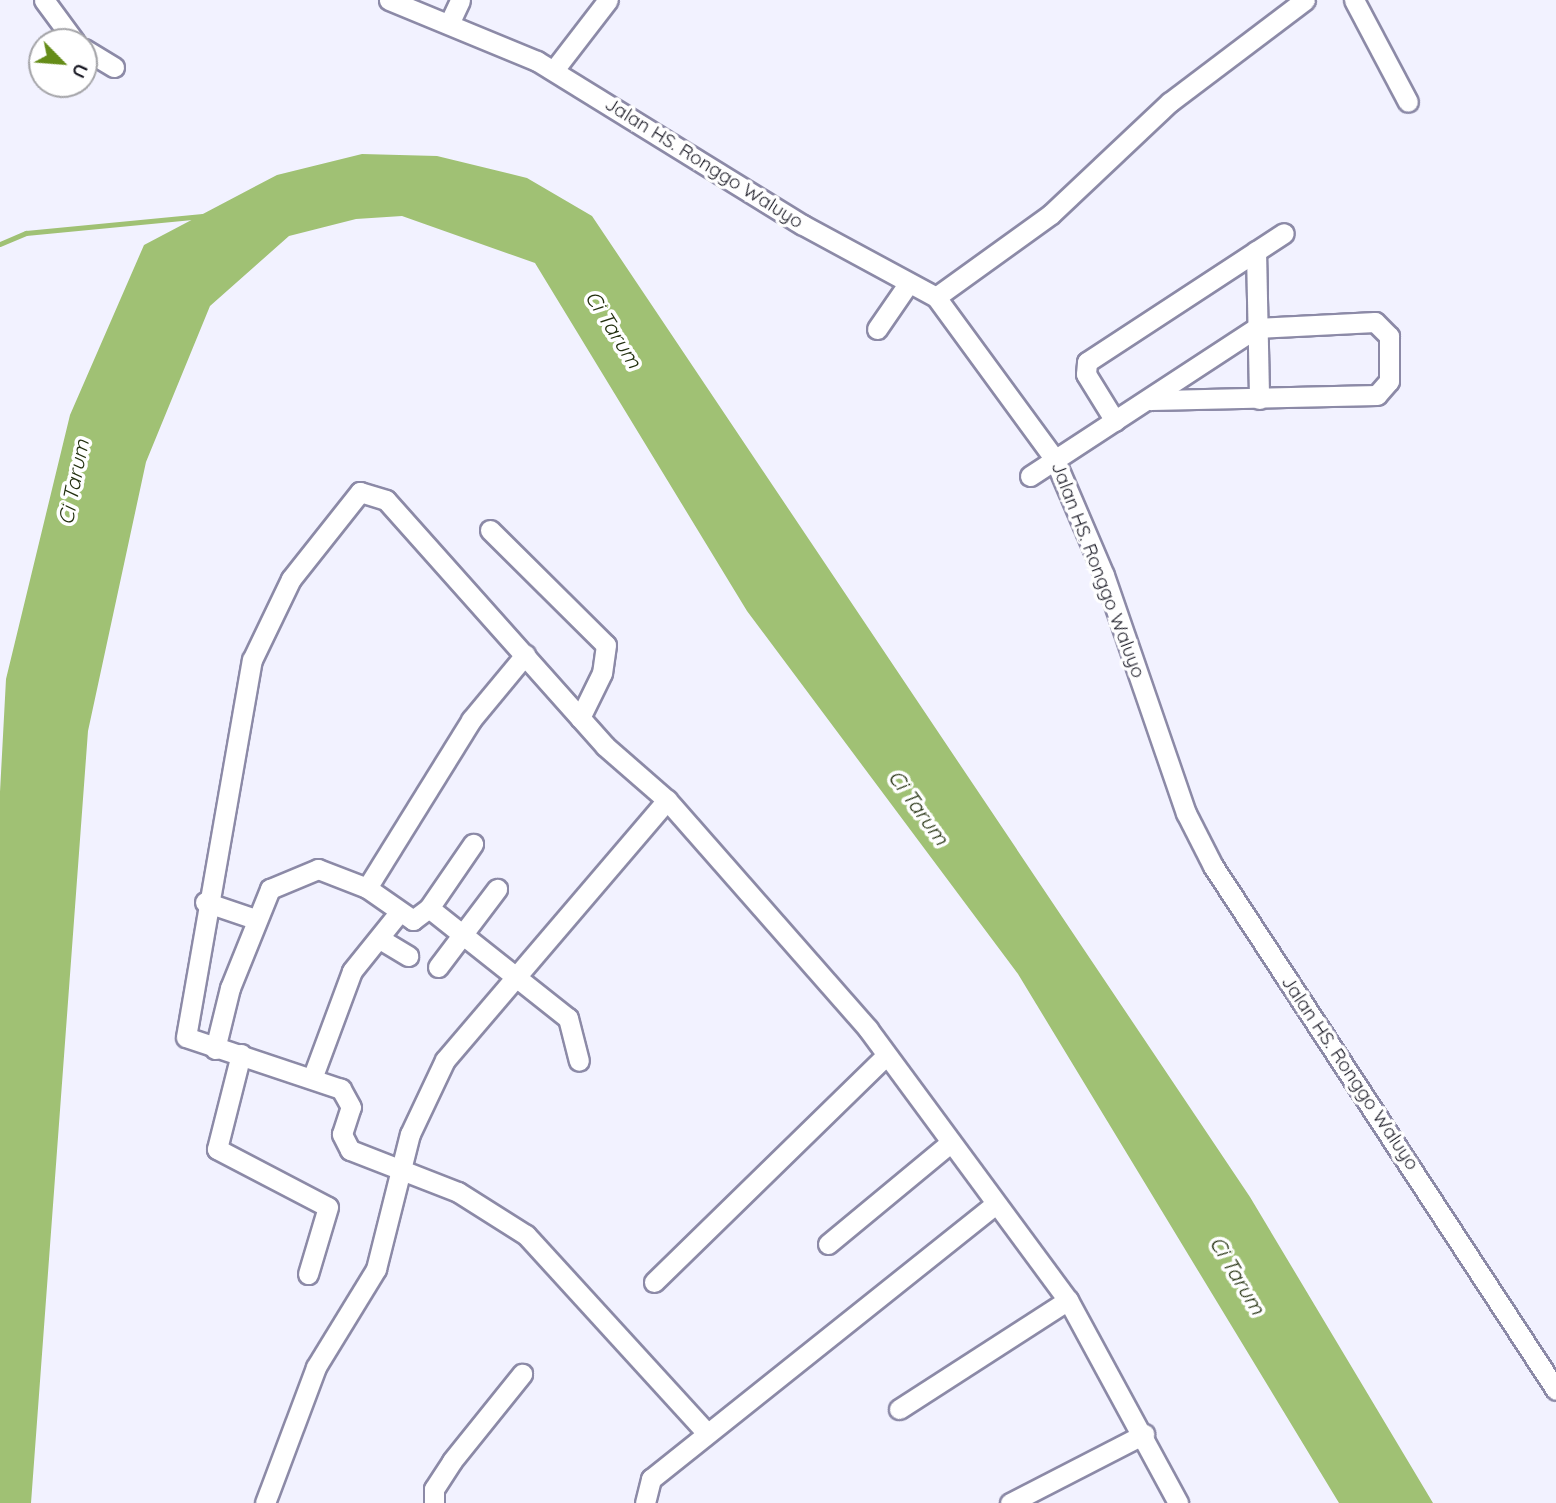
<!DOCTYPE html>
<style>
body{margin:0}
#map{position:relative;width:1556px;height:1503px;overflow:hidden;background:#f2f2ff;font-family:Quicksand,sans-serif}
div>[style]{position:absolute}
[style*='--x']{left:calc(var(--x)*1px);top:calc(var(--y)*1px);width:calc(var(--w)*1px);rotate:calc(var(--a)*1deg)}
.water>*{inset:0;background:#a0c174}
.stream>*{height:4.5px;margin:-2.25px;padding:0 2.25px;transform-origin:2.25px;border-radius:2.25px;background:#a0c174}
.roads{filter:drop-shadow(2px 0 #8c8aa7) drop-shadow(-2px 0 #8c8aa7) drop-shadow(0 2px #8c8aa7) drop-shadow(0 -2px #8c8aa7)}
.minor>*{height:19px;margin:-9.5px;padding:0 9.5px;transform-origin:9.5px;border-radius:9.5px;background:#fff}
span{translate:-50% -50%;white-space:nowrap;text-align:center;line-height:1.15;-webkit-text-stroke:7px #fff;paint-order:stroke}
.street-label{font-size:19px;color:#1b1b26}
.water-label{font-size:21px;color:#23300f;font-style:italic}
.north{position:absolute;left:28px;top:28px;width:70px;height:70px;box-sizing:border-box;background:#fff;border:2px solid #a4a4a8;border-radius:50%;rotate:115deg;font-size:19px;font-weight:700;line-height:28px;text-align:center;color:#1b1b26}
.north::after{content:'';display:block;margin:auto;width:24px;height:32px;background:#658c18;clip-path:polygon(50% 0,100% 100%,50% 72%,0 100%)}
</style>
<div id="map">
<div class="water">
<div style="clip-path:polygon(362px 154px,437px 156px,527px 178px,592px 216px,1250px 1197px,1433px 1503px,1339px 1503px,1018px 974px,747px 611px,535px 263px,402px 216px,356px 219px,289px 236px,210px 306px,146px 462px,88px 731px,31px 1503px,0 1503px,0 792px,6px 679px,70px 415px,144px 245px,277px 175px)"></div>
</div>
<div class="stream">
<div style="--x:0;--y:244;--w:28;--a:-23"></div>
<div style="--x:26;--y:233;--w:177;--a:-5.5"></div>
</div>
<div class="roads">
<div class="minor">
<div style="--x:44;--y:0;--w:52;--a:53.6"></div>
<div style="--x:389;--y:0;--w:160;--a:22.4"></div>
<div style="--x:537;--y:61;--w:312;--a:31.7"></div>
<div style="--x:803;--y:225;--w:151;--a:28.4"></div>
<div style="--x:936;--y:297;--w:200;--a:53.8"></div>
<div style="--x:1054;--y:458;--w:127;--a:66.9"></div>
<div style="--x:1104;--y:575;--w:252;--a:71"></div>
<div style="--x:1186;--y:813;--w:59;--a:63"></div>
<div style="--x:1213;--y:866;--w:626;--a:56.79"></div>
<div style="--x:1354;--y:0;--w:115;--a:62.1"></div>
<div style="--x:449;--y:24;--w:26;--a:-65"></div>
<div style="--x:84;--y:49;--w:35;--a:31"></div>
<div style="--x:554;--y:70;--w:88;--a:-52.4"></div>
<div style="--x:1256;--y:251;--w:148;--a:88.8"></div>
<div style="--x:936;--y:297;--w:142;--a:-35.8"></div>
<div style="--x:1051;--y:214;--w:163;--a:-43.3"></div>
<div style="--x:1170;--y:102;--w:169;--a:-37.1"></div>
<div style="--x:877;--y:329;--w:55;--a:-55.4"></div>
<div style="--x:1115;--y:421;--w:55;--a:-121.7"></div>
<div style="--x:1086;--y:374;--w:12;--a:-85"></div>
<div style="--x:1087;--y:362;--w:235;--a:-33.2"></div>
<div style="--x:1030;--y:476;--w:270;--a:-33.2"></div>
<div style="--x:1256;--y:328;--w:119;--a:-2.9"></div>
<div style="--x:1375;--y:322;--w:20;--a:45"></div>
<div style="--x:1389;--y:336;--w:45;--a:90"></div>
<div style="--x:1389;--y:381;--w:18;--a:131"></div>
<div style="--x:1377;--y:395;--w:226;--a:178.7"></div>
<div style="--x:490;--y:530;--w:163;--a:44.8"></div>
<div style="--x:606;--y:645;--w:28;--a:98"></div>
<div style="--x:602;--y:673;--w:50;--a:116.1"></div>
<div style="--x:367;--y:888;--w:198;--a:-58.2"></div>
<div style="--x:471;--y:720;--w:85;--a:-50.3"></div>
<div style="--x:205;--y:902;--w:53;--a:18.8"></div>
<div style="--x:429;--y:908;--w:177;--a:38.4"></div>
<div style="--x:568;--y:1018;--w:44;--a:75.7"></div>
<div style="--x:380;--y:939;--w:33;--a:31"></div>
<div style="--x:438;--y:967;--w:98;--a:-52.9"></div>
<div style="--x:215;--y:1049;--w:63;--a:-76.2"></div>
<div style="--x:230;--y:988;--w:107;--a:-68"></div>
<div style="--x:270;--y:889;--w:52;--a:-22.6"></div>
<div style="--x:318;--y:869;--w:53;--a:21.2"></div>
<div style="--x:367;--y:888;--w:56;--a:34.8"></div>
<div style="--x:413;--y:920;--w:20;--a:-37"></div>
<div style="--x:429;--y:908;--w:78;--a:-55.5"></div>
<div style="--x:241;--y:1054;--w:98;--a:104.2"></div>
<div style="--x:217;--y:1149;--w:125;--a:27.6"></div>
<div style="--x:328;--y:1207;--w:70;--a:106.6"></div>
<div style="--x:313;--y:1076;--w:112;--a:-69.6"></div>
<div style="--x:352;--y:971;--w:72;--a:-51.2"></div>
<div style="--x:828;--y:1244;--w:157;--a:-39.6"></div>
<div style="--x:654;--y:1282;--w:325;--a:-44.3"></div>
<div style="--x:899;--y:1409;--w:201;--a:-32.8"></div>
<div style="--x:706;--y:1432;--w:267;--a:-132.4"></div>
<div style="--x:526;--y:1235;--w:80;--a:-147.7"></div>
<div style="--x:458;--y:1192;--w:116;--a:-158.7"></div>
<div style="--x:350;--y:1150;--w:18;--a:-117"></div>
<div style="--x:342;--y:1134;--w:28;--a:-72"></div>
<div style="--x:351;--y:1107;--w:21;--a:-119"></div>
<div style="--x:341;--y:1089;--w:163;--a:-161.5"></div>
<div style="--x:186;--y:1037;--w:383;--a:-80.1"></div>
<div style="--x:252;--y:660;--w:90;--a:-64.3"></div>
<div style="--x:291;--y:579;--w:111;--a:-51.6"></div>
<div style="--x:360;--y:492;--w:27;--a:17"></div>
<div style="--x:386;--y:500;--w:329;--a:48.3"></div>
<div style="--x:605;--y:746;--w:82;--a:41.1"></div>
<div style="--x:667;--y:800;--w:305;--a:48.7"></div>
<div style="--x:868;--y:1029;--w:337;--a:53.6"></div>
<div style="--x:1068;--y:1300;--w:231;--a:61.5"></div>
<div style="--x:265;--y:1503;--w:145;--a:-69.4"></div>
<div style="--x:316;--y:1367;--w:115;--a:-58.5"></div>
<div style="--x:376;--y:1269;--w:139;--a:-75.9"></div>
<div style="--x:410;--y:1134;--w:82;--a:-64.7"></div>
<div style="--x:445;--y:1060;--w:342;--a:-49.5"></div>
<div style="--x:434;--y:1503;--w:14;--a:-90"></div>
<div style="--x:434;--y:1489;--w:33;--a:-57"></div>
<div style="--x:452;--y:1461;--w:112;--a:-51.2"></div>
<div style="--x:645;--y:1503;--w:25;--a:-76"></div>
<div style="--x:651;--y:1479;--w:440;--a:-38.6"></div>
<div style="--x:1010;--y:1503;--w:151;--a:-27.2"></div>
</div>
</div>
<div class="street-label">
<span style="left:704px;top:163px;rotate:32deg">Jalan HS. Ronggo Waluyo</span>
<span style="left:1098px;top:570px;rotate:69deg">Jalan HS. Ronggo Waluyo</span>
<span style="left:1350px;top:1073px;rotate:56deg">Jalan HS. Ronggo Waluyo</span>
</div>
<div class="water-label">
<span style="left:614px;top:329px;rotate:58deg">Ci Tarum</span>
<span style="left:73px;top:482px;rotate:-79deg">Ci Tarum</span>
<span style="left:919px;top:807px;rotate:54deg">Ci Tarum</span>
<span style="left:1238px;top:1275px;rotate:59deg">Ci Tarum</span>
</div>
<div class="north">U</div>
</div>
